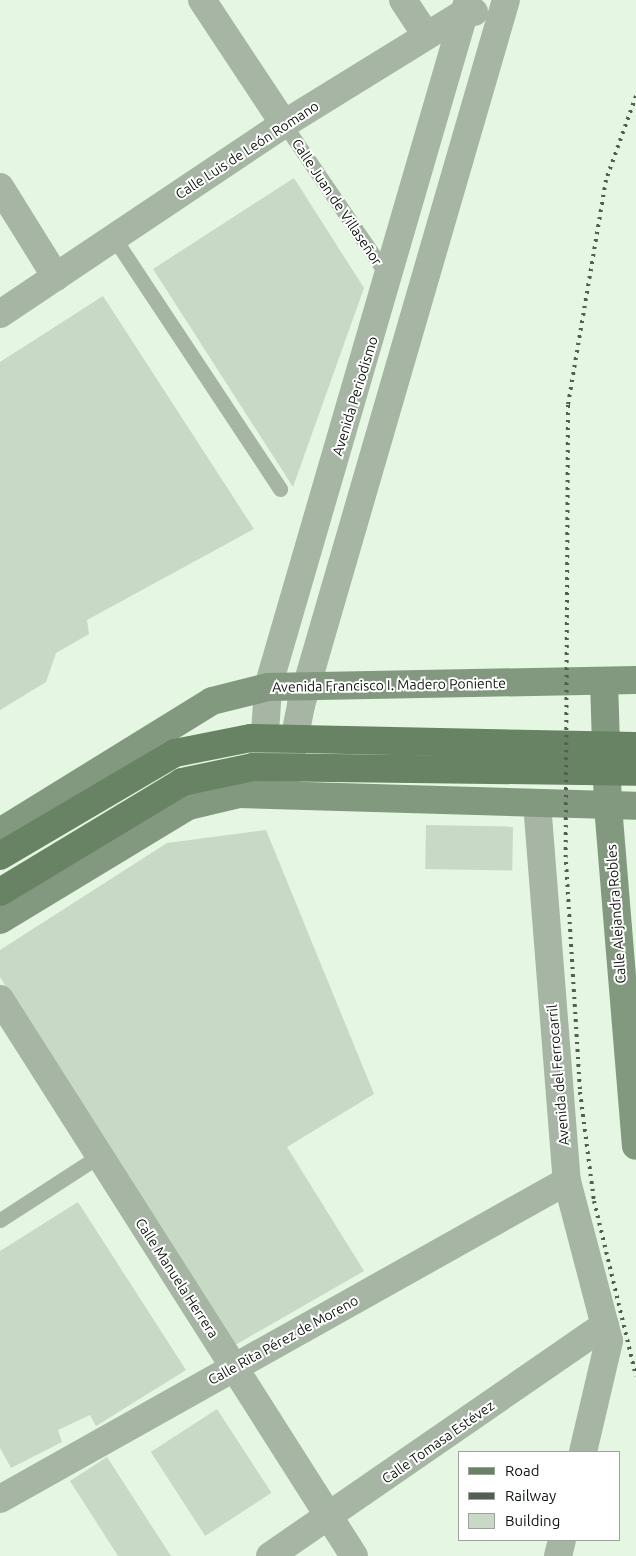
<!DOCTYPE html>
<meta charset="utf-8">
<style>
body{margin:0}
#map{position:relative;width:636px;height:1556px;overflow:hidden;background:#e5f7e2;font-family:Ubuntu,sans-serif}
div>[style]{position:absolute}
[style*='--x']{left:calc(var(--x)*1px);top:calc(var(--y)*1px);width:calc(var(--w)*1px);rotate:calc(var(--a)*1deg)}
.building>*{inset:0;background:#c8dac5;transform-origin:0 0}
.service>*{height:15px;margin:-7.5px;padding:0 7.5px;transform-origin:7.5px;border-radius:7.5px;background:#a6b5a4}
.minor>*{height:28px;margin:-14px;padding:0 14px;transform-origin:14px;border-radius:14px;background:#a6b5a4}
.tertiary>*{height:28px;margin:-14px;padding:0 14px;transform-origin:14px;border-radius:14px;background:#a6b5a4}
.secondary>*{height:28px;margin:-14px;padding:0 14px;transform-origin:14px;border-radius:14px;background:#82987f}
.primary>*{height:28px;margin:-14px;padding:0 14px;transform-origin:14px;border-radius:14px;background:#688264}
.rail>*{height:4px;margin-top:-2px;transform-origin:0;background:repeating-linear-gradient(90deg,#545f53 0 2.5px,transparent 0 7.5px)}
span{translate:-50% -50%;white-space:nowrap;text-align:center;line-height:1.15;-webkit-text-stroke:4px #fff;paint-order:stroke}
.street-label{font-size:14px;color:#0e150d}
.legend{position:absolute;left:458px;top:1451px;width:162px;height:90px;box-sizing:border-box;background:#fff;border:1px solid #9fa19e;margin:0;padding:6px 9px;list-style:none;font-size:15px;color:#0e150d}
.legend li{display:flex;align-items:center;gap:10px;height:25px}
.legend b{width:25px;border:1px solid #9fa19e}
</style>
<div id="map">
<div class="building">
<div style="clip-path:polygon(294px 178px,364px 288px,293px 487px,153px 269px)"></div>
<div style="clip-path:polygon(103px 296px,254px 529px,87px 620px,89px 634px,56px 653px,46px 682px,0 710px,0 362px)"></div>
<div style="left:426px;top:825px;width:87px;height:44px;rotate:1deg"></div>
<div style="clip-path:polygon(266px 830px,374px 1094px,287px 1147px,364px 1271px,230px 1348px,0 977px,0 950px,167px 843px)"></div>
<div style="clip-path:polygon(78px 1202px,186px 1370px,96px 1426px,90px 1415px,58px 1430px,62px 1442px,11px 1468px,0 1448px,0 1251px)"></div>
<div style="left:217px;top:1409px;width:100px;height:79px;rotate:57deg"></div>
<div style="clip-path:polygon(107px 1457px,171px 1556px,118px 1556px,70px 1481px)"></div>
</div>
<div class="service">
<div style="--x:284;--y:124;--w:186;--a:55.7"></div>
<div style="--x:114;--y:238;--w:301;--a:56.5"></div>
<div style="--x:0;--y:1220;--w:118;--a:-32.9"></div>
</div>
<div class="minor">
<div style="--x:202;--y:0;--w:149;--a:56.5"></div>
<div style="--x:403;--y:0;--w:42;--a:56.7"></div>
<div style="--x:0;--y:187;--w:106;--a:58.1"></div>
<div style="--x:537;--y:803;--w:379;--a:85.5"></div>
<div style="--x:567;--y:1181;--w:165;--a:75.3"></div>
<div style="--x:609;--y:1341;--w:114;--a:103.2"></div>
<div style="--x:0;--y:999;--w:660;--a:57.56"></div>
<div style="--x:0;--y:1499;--w:650;--a:-29.29"></div>
<div style="--x:270;--y:1556;--w:407;--a:-34.6"></div>
<div style="--x:558;--y:1556;--w:16;--a:-76"></div>
</div>
<div class="tertiary">
<div style="--x:0;--y:314;--w:342;--a:-33.8"></div>
<div style="--x:284;--y:124;--w:213;--a:-31.7"></div>
<div style="--x:465;--y:12;--w:9;--a:0"></div>
<div style="--x:263;--y:763;--w:76;--a:-86.2"></div>
<div style="--x:268;--y:687;--w:716;--a:-73.77"></div>
<div style="--x:284;--y:791;--w:88;--a:-78.8"></div>
<div style="--x:301;--y:705;--w:734;--a:-73.79"></div>
</div>
<div class="secondary">
<div style="--x:604;--y:681;--w:125;--a:88.2"></div>
<div style="--x:608;--y:806;--w:341;--a:85.3"></div>
<div style="--x:0;--y:832;--w:249;--a:-31.7"></div>
<div style="--x:212;--y:701;--w:58;--a:-14"></div>
<div style="--x:268;--y:687;--w:368;--a:-1.1"></div>
<div style="--x:0;--y:920;--w:220;--a:-31.2"></div>
<div style="--x:188;--y:806;--w:52;--a:-13.2"></div>
<div style="--x:239;--y:794;--w:397;--a:1.7"></div>
</div>
<div class="primary">
<div style="--x:0;--y:856;--w:203;--a:-30.5"></div>
<div style="--x:175;--y:753;--w:77;--a:-11.2"></div>
<div style="--x:251;--y:738;--w:385;--a:1.2"></div>
<div style="--x:0;--y:892;--w:213;--a:-31.1"></div>
<div style="--x:182;--y:782;--w:73;--a:-11.9"></div>
<div style="--x:253;--y:767;--w:383;--a:0.7"></div>
</div>
<div class="rail">
<div style="--x:636;--y:96;--w:89;--a:109.7"></div>
<div style="--x:606;--y:180;--w:228;--a:99.6"></div>
<div style="--x:568;--y:405;--w:457;--a:90.3"></div>
<div style="--x:566;--y:862;--w:230;--a:86.5"></div>
<div style="--x:580;--y:1092;--w:110;--a:82.7"></div>
<div style="--x:594;--y:1201;--w:180;--a:76.5"></div>
</div>
<div class="street-label">
<span style="left:247px;top:150px;rotate:-33deg">Calle Luis de León Romano</span>
<span style="left:337px;top:202px;rotate:56deg">Calle Juan de Villaseñor</span>
<span style="left:355px;top:396px;rotate:-73deg">Avenida Periodismo</span>
<span style="left:389px;top:685px;rotate:-1deg">Avenida Francisco I. Madero Poniente</span>
<span style="left:616px;top:914px;rotate:-94deg">Calle Alejandra Robles</span>
<span style="left:558px;top:1075px;rotate:-95deg">Avenida del Ferrocarril</span>
<span style="left:177px;top:1278px;rotate:57deg">Calle Manuela Herrera</span>
<span style="left:283px;top:1340px;rotate:-29deg">Calle Rita Pérez de Moreno</span>
<span style="left:438px;top:1442px;rotate:-35deg">Calle Tomasa Estévez</span>
</div>
<ul class="legend">
<li><b style="height:6px;background:#688264"></b>Road</li>
<li><b style="height:6px;background:#545f53"></b>Railway</li>
<li><b style="height:14px;background:#c8dac5"></b>Building</li>
</ul>
</div>
